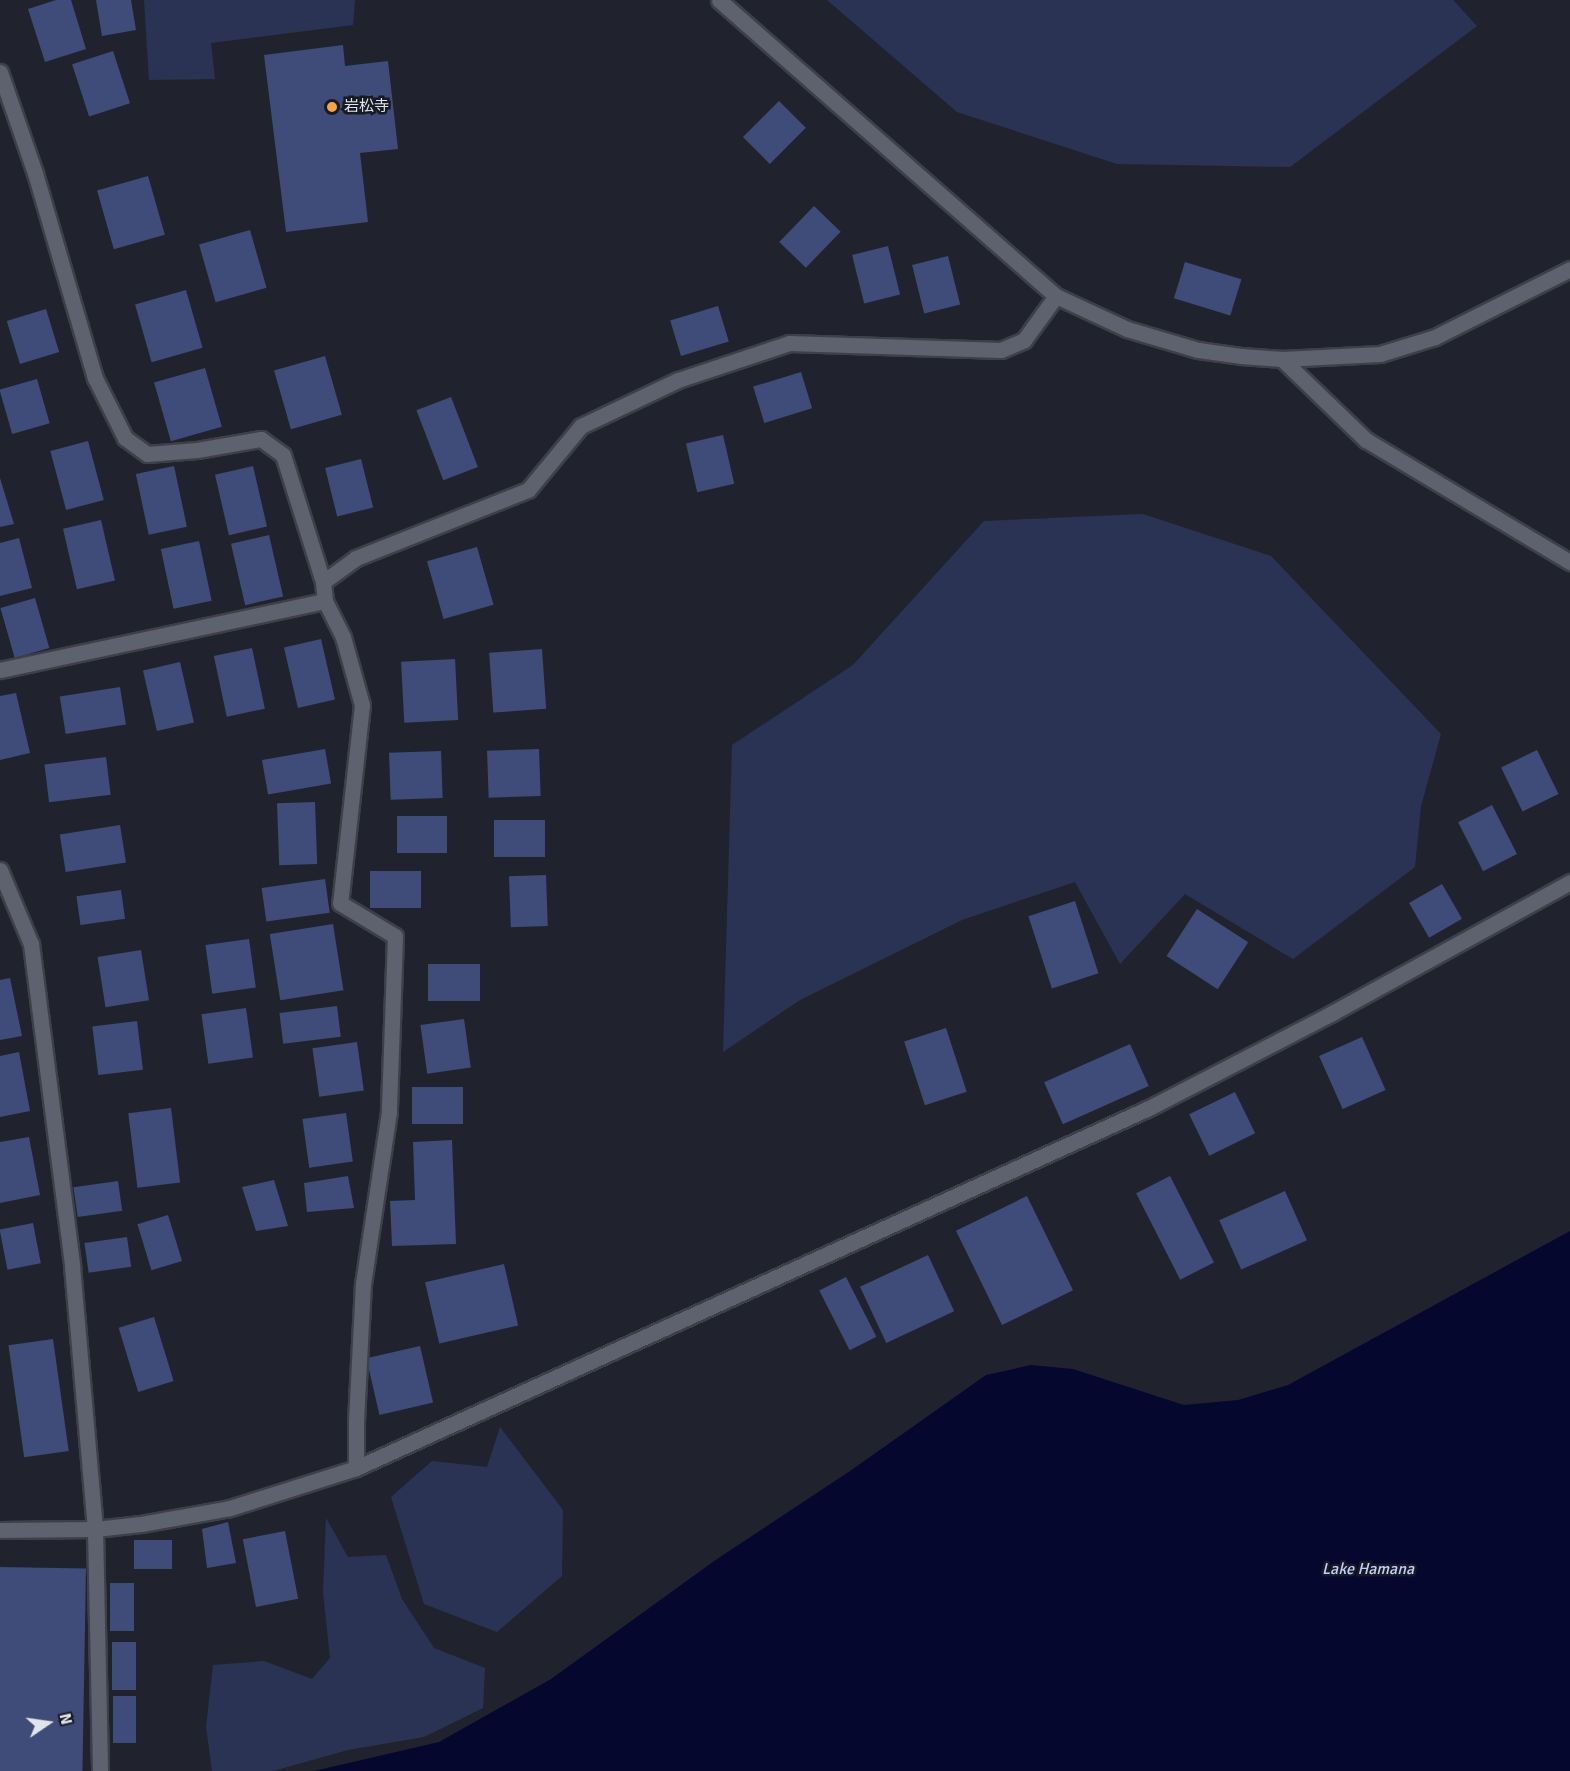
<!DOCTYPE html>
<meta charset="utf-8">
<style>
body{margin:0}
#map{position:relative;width:1570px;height:1771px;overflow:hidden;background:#20232e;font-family:Signika,"Noto Sans JP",sans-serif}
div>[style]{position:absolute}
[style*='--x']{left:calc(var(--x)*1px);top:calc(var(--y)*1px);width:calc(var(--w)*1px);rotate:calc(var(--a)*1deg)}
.green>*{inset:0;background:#2b3354}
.water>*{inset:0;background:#06072f}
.building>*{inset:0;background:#3f4b79;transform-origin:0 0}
.roads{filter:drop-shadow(2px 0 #3e4049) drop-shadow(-2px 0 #3e4049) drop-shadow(0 2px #3e4049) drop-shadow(0 -2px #3e4049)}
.minor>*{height:15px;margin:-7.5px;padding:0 7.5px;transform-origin:7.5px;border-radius:7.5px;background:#5e626f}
.dots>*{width:16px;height:16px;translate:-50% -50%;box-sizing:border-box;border:3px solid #171924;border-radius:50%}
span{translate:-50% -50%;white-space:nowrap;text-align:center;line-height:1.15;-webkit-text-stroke:5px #171924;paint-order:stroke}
.poi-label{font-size:15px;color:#e1e4eb}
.left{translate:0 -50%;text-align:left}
.water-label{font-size:16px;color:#c2cffd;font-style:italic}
.north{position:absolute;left:18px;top:1693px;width:60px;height:60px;-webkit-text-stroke:4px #171924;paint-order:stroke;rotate:77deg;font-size:16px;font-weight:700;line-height:24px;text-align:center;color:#e1e4eb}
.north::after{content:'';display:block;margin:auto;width:21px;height:27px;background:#e1e4eb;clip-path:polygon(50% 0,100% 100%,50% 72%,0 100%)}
</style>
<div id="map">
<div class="green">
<div style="clip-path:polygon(144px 0,355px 0,353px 25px,211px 43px,215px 79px,149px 80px)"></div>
<div style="clip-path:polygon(827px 0,1453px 0,1477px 26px,1290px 167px,1117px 164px,957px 112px)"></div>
<div style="clip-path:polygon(1143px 514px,1271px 556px,1441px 734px,1421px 806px,1415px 867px,1293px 959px,1185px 894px,1120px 964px,1075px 882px,962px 920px,800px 1000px,723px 1052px,732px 745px,853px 665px,984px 521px)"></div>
<div style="clip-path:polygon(500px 1427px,563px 1510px,562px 1576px,497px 1632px,424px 1604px,391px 1497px,432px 1461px,487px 1467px)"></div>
<div style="clip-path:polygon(326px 1518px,348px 1557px,386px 1555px,402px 1599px,434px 1648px,485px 1668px,483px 1708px,424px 1737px,348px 1750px,273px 1771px,212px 1771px,206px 1727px,213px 1665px,264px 1661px,312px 1679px,330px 1658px,323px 1592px)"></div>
</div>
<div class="water">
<div style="clip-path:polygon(1570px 1231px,1570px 1771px,314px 1771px,439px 1742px,551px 1679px,717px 1559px,850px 1471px,986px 1375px,1031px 1365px,1073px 1369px,1184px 1405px,1238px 1400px,1288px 1385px)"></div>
</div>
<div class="building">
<div style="clip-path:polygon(56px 0,71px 0,86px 49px,45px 62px,28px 9px)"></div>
<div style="clip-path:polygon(96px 0,131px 0,136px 30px,102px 36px)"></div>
<div style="clip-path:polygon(343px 45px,345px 66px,388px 61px,398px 149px,360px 153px,368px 222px,286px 232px,264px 55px)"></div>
<div style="left:113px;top:51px;width:55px;height:43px;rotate:72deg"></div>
<div style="left:779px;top:101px;width:38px;height:51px;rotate:45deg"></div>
<div style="left:148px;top:176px;width:61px;height:53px;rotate:74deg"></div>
<div style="left:814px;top:206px;width:37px;height:50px;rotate:44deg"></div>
<div style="left:250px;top:230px;width:60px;height:53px;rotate:74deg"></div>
<div style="left:888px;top:246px;width:50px;height:37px;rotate:76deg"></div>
<div style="left:948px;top:256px;width:50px;height:37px;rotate:76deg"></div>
<div style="left:1185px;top:262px;width:59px;height:38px;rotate:17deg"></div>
<div style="left:186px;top:290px;width:60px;height:53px;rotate:74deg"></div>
<div style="left:718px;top:306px;width:37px;height:50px;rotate:73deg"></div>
<div style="left:46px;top:309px;width:45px;height:41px;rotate:73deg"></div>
<div style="left:325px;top:356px;width:61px;height:53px;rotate:74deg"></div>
<div style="left:205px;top:368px;width:61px;height:53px;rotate:74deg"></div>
<div style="left:801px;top:372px;width:38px;height:50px;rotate:73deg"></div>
<div style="left:37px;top:379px;width:46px;height:39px;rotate:74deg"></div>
<div style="left:451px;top:397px;width:75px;height:37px;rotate:69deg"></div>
<div style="left:723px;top:435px;width:50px;height:38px;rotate:77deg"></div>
<div style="left:88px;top:441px;width:61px;height:39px;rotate:75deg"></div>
<div style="left:361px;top:459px;width:50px;height:37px;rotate:76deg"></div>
<div style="left:174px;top:466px;width:62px;height:39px;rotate:78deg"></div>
<div style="left:253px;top:466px;width:62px;height:39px;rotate:77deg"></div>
<div style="clip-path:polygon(0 478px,14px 524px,0 527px)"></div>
<div style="left:101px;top:520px;width:62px;height:39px;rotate:77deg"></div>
<div style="left:269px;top:535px;width:63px;height:39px;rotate:77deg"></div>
<div style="clip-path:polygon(19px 538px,32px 588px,0 596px,0 543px)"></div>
<div style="left:199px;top:541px;width:61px;height:39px;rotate:78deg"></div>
<div style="left:477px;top:547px;width:60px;height:52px;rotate:74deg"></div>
<div style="left:35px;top:598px;width:52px;height:36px;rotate:74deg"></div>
<div style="left:321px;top:639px;width:62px;height:38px;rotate:77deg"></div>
<div style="left:252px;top:648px;width:62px;height:39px;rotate:78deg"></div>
<div style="left:542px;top:649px;width:60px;height:53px;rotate:86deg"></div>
<div style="left:455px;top:659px;width:61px;height:54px;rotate:87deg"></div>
<div style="left:180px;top:662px;width:62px;height:38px;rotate:77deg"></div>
<div style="left:120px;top:687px;width:38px;height:61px;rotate:81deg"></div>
<div style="clip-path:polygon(16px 693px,30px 753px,0 760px,0 696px)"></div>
<div style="left:325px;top:749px;width:35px;height:64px;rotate:80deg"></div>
<div style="left:539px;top:749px;width:47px;height:52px;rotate:88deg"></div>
<div style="left:1537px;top:750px;width:49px;height:40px;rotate:64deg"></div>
<div style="left:441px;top:751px;width:47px;height:52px;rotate:88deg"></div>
<div style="left:106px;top:757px;width:38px;height:62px;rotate:83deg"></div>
<div style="left:315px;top:802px;width:62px;height:38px;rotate:88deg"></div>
<div style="left:1492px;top:805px;width:55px;height:38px;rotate:63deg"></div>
<div style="left:397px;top:816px;width:50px;height:37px"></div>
<div style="left:494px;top:820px;width:51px;height:37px"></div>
<div style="left:120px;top:825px;width:38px;height:61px;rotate:81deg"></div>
<div style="left:370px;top:871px;width:51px;height:37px"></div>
<div style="left:546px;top:875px;width:51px;height:37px;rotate:88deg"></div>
<div style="left:325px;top:879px;width:34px;height:64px;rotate:82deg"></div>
<div style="left:1442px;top:884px;width:40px;height:38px;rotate:60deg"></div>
<div style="left:121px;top:890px;width:29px;height:45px;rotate:82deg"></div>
<div style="left:1075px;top:901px;width:76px;height:49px;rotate:72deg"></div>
<div style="left:1197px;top:909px;width:61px;height:56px;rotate:33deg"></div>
<div style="left:333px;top:924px;width:67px;height:64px;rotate:81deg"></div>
<div style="left:249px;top:939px;width:49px;height:44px;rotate:82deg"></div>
<div style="left:141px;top:950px;width:51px;height:44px;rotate:81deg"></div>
<div style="left:428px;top:964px;width:52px;height:37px"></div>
<div style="clip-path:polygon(10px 978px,22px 1036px,0 1040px,0 980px)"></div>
<div style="left:337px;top:1006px;width:31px;height:58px;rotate:83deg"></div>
<div style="left:246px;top:1008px;width:50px;height:45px;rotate:82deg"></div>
<div style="left:464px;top:1019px;width:49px;height:44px;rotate:82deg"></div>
<div style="left:137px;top:1021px;width:49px;height:45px;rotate:83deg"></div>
<div style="left:946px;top:1028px;width:67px;height:44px;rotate:72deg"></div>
<div style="left:1362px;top:1037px;width:58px;height:47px;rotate:66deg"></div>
<div style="left:357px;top:1042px;width:49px;height:45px;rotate:82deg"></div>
<div style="left:1130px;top:1044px;width:46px;height:94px;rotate:66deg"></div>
<div style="clip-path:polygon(19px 1052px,30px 1111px,0 1117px,0 1056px)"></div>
<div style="left:412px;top:1087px;width:51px;height:37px"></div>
<div style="left:1235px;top:1092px;width:46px;height:51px;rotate:64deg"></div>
<div style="left:171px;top:1108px;width:75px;height:43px;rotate:83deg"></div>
<div style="left:346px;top:1113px;width:49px;height:44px;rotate:82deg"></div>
<div style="clip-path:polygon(29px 1137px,40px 1195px,0 1203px,0 1142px)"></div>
<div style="clip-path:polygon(452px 1140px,456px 1244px,392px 1246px,390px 1201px,415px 1200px,413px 1142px)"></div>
<div style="clip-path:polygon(348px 1176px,354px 1208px,307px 1212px,304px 1183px)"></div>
<div style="left:1170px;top:1176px;width:97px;height:38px;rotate:63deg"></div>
<div style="clip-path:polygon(274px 1180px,288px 1226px,256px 1231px,242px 1187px)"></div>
<div style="left:118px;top:1181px;width:30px;height:45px;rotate:82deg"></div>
<div style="left:1285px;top:1191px;width:54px;height:72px;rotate:66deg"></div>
<div style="left:1027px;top:1196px;width:105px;height:79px;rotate:64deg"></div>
<div style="left:168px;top:1215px;width:48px;height:32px;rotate:73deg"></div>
<div style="left:33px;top:1223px;width:41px;height:34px;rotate:79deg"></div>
<div style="left:127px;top:1237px;width:30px;height:43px;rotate:82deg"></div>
<div style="left:928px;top:1255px;width:62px;height:75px;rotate:65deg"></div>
<div style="left:504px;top:1264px;width:63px;height:81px;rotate:77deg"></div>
<div style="left:846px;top:1277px;width:67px;height:30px;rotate:63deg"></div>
<div style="left:154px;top:1317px;width:67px;height:37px;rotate:73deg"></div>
<div style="left:53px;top:1339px;width:113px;height:45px;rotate:82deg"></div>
<div style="left:420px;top:1346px;width:58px;height:55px;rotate:77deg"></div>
<div style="clip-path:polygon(228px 1522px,236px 1563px,207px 1568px,202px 1529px)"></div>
<div style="left:285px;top:1531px;width:69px;height:43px;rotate:79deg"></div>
<div style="left:134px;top:1540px;width:38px;height:29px"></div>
<div style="left:0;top:1567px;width:86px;height:204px;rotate:1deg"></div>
<div style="left:110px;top:1583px;width:24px;height:48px"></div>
<div style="left:112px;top:1642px;width:24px;height:48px"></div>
<div style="left:113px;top:1696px;width:23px;height:47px"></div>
</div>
<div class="roads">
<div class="minor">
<div style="--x:719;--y:0;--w:449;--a:41.3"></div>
<div style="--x:1056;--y:296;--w:78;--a:24.9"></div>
<div style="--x:1127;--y:329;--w:74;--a:16.5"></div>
<div style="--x:1198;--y:350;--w:43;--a:7.9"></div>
<div style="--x:1241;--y:356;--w:41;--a:4.2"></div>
<div style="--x:1282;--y:359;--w:98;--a:-2.9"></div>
<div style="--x:1380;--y:354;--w:58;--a:-17.2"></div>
<div style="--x:1435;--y:337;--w:151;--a:-26.7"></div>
<div style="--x:0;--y:72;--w:107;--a:70.9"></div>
<div style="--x:35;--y:173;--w:214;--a:73.7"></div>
<div style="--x:95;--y:378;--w:67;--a:63.4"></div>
<div style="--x:125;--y:438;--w:27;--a:36"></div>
<div style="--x:147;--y:454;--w:50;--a:-4.6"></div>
<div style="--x:197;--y:450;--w:65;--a:-9.8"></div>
<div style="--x:261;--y:439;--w:27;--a:36"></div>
<div style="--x:283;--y:455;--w:133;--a:72.5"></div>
<div style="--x:323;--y:582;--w:19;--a:84"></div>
<div style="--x:325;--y:601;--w:40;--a:63.4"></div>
<div style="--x:343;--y:637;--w:71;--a:74.4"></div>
<div style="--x:362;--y:705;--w:199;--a:96.3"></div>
<div style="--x:340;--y:903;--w:64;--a:31"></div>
<div style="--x:395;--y:936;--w:176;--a:92"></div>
<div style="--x:389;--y:1112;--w:173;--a:98.6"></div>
<div style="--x:363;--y:1283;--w:140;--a:92.9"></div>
<div style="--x:356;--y:1423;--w:45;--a:90"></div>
<div style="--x:1282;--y:359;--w:117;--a:44"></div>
<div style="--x:1366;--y:440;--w:238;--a:30.9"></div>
<div style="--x:323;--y:582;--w:41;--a:-36"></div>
<div style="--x:356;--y:558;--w:185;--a:-21.6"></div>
<div style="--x:528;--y:490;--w:83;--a:-50.4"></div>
<div style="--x:581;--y:426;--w:107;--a:-25.4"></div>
<div style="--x:678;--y:380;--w:117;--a:-18.4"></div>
<div style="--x:789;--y:343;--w:212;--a:1.9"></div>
<div style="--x:1001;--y:350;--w:25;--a:-23"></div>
<div style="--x:1024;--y:340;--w:54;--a:-54"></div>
<div style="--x:0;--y:670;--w:332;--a:-12"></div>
<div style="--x:0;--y:870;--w:80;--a:67.3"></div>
<div style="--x:31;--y:944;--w:325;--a:82.7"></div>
<div style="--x:72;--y:1266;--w:264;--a:85"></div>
<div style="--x:95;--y:1529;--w:242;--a:88.8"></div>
<div style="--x:0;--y:1530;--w:95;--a:-0.6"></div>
<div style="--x:95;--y:1529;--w:46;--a:-6.2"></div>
<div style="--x:141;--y:1524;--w:90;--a:-10.2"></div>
<div style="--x:230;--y:1508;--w:132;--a:-17.6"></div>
<div style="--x:356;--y:1468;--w:873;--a:-24.42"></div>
<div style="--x:1151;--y:1107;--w:204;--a:-27.4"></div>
<div style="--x:1332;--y:1013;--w:272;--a:-28.8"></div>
</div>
</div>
<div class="dots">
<div style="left:332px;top:107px;background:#f8a14a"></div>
</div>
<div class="poi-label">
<span class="left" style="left:344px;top:107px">岩松寺</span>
</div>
<div class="water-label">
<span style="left:1368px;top:1569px">Lake Hamana</span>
</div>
<div class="north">N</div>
</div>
